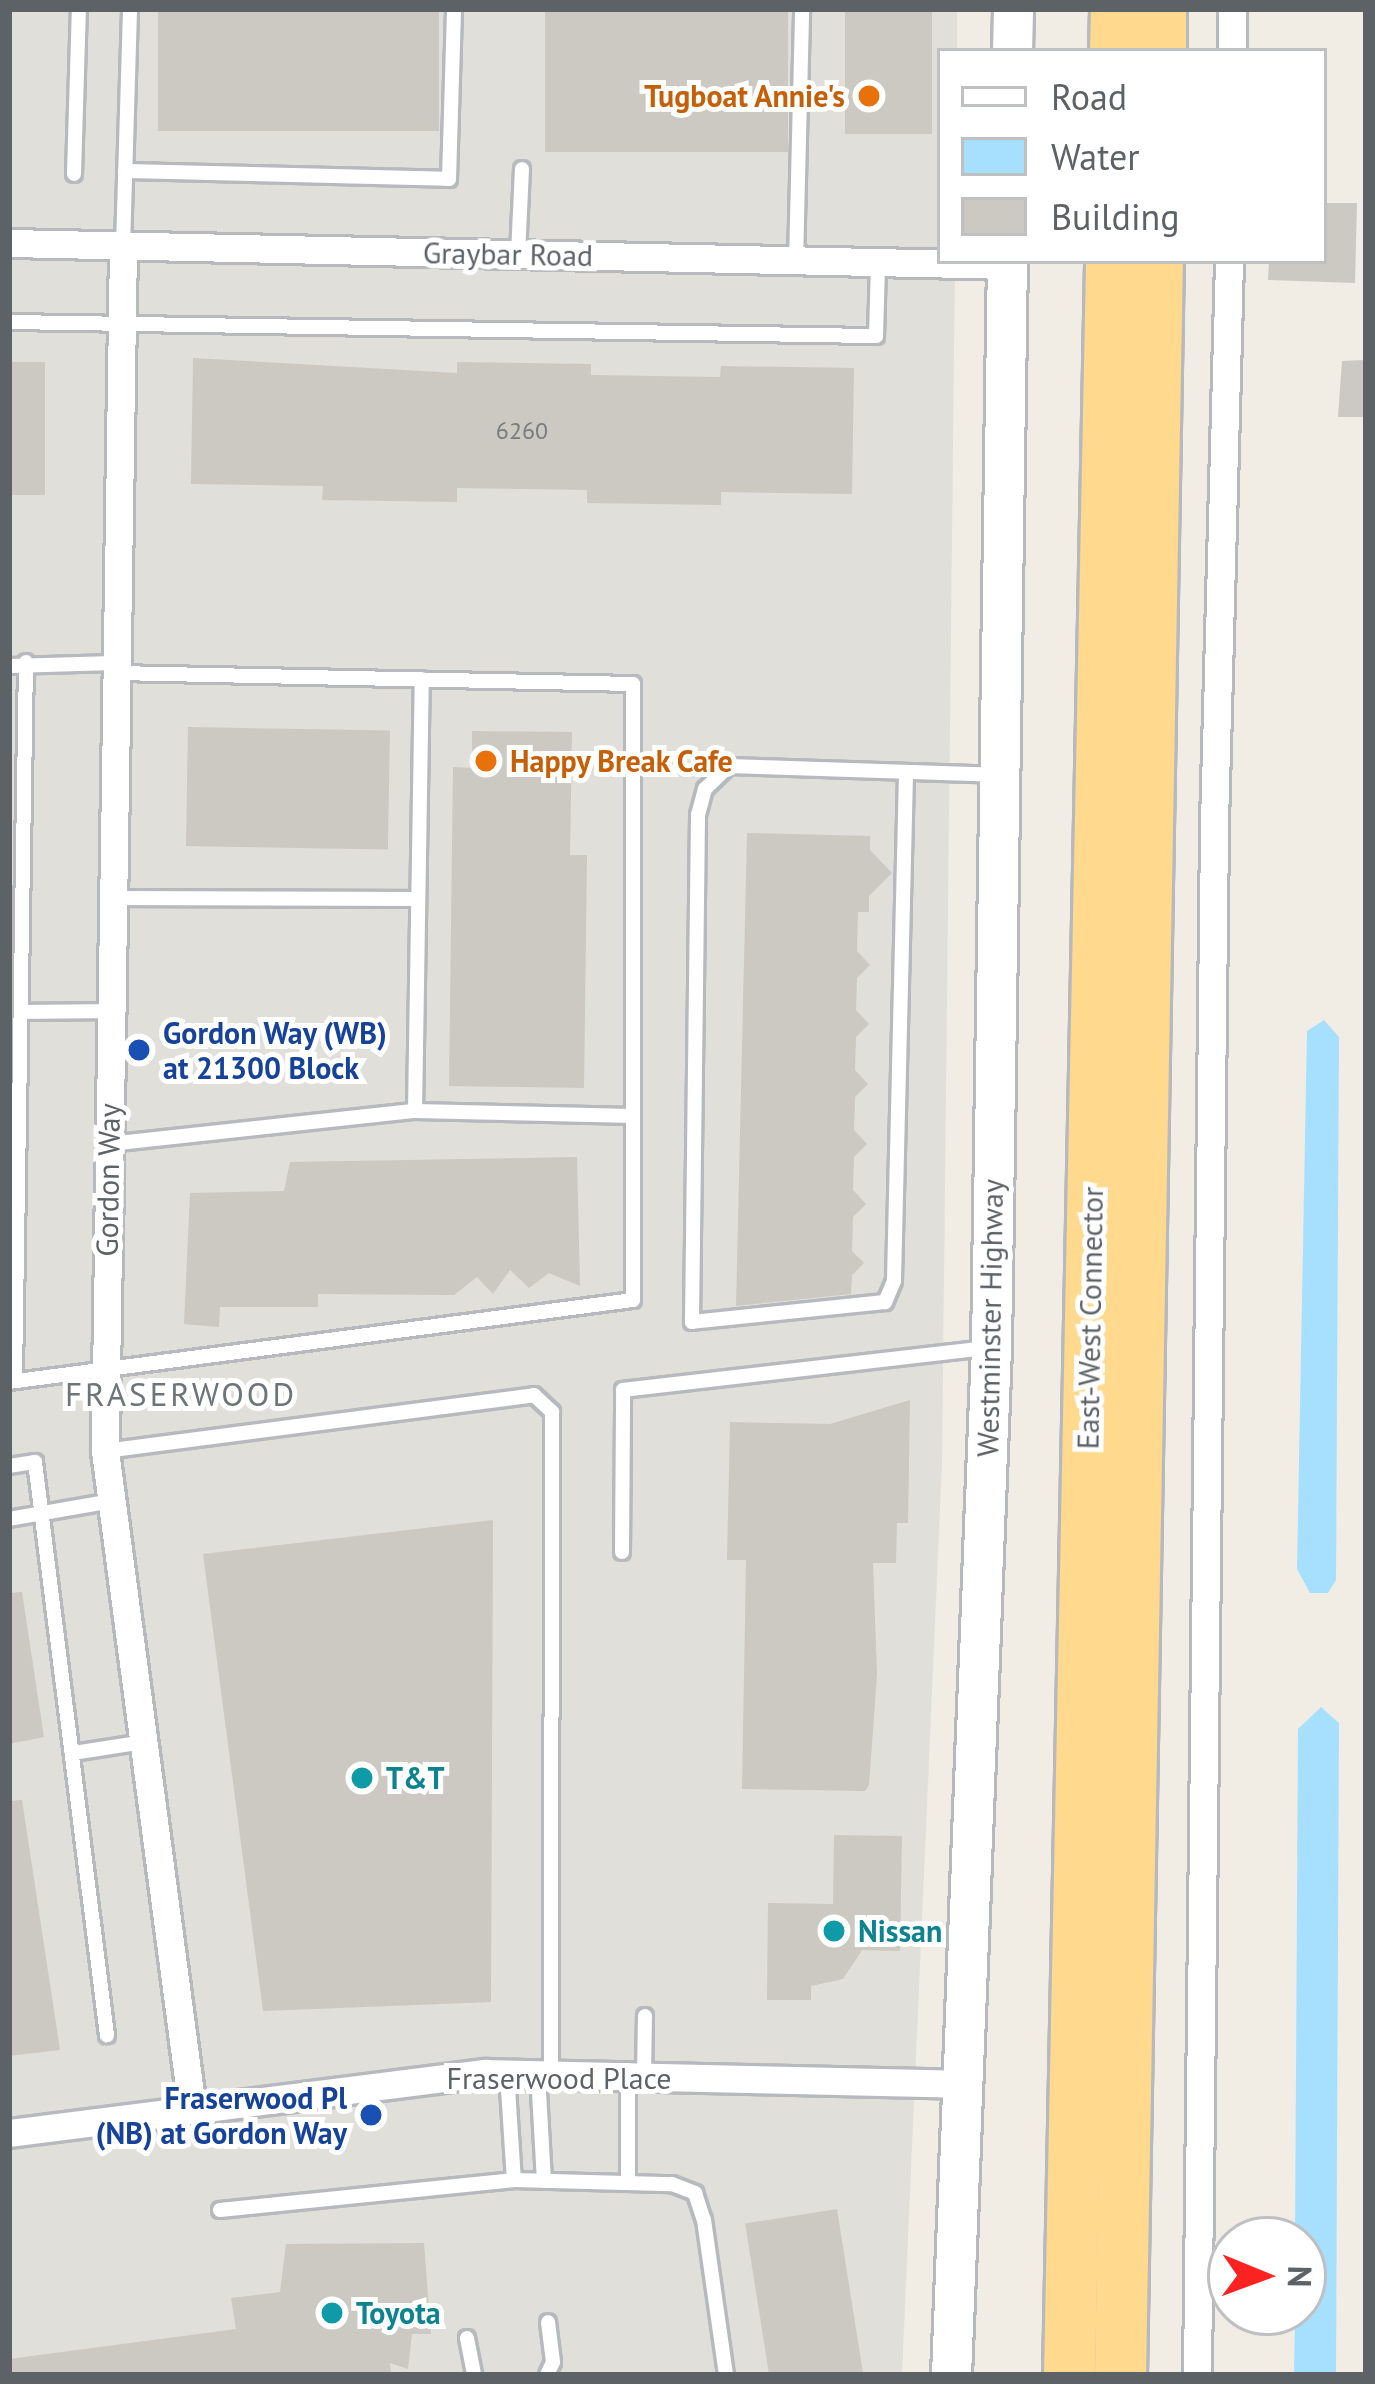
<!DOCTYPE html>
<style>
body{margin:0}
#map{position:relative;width:1375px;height:2384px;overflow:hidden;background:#f1ede5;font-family:"PT Sans",sans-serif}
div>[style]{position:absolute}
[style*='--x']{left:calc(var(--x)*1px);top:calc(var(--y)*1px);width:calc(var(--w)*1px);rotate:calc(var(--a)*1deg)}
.industrial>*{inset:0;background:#e1dfda}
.water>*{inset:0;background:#a7e0ff}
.building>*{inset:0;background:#ccc8c2;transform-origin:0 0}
.roads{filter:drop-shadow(3px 0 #b6b9bd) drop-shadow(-3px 0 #b6b9bd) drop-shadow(0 3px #b6b9bd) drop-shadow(0 -3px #b6b9bd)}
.service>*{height:14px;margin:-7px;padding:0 7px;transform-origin:7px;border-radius:7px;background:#fff}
.minor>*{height:27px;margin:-13.5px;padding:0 13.5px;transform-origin:13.5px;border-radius:13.5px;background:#fff}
.secondary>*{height:39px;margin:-19.5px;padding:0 19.5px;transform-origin:19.5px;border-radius:19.5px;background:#fff}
.motorway>*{height:51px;margin:-25.5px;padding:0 25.5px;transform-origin:25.5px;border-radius:25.5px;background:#ffd98e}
.dots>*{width:33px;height:33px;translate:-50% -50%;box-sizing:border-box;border:6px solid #fff;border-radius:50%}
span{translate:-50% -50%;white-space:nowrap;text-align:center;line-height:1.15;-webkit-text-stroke:10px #fff;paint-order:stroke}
.number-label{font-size:24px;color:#797c7e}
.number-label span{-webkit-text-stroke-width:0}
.food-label{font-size:30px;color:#c56008;font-weight:700}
.right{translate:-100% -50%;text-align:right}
.left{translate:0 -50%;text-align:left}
.street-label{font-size:30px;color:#5d6267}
.transit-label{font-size:30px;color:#164399;font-weight:700}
.culture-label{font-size:30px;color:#0d838f;font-weight:700}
.neighbourhood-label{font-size:33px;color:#6e7579;letter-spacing:3px}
.frame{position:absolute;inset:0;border:12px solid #5d6267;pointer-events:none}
.legend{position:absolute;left:937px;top:48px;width:390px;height:216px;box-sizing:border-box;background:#fff;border:3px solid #bec0c2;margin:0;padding:15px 21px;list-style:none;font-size:36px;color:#5d6267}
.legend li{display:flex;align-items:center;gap:24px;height:60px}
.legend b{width:60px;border:3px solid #bec0c2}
.north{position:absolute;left:1207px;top:2216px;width:120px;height:120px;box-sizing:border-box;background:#fff;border:3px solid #bec0c2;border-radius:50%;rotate:91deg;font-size:33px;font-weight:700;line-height:48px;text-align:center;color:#5d6267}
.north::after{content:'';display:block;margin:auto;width:42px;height:54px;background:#fb2222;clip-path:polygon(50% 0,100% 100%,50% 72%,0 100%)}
</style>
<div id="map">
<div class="industrial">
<div style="clip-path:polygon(9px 9px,957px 9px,957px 51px,940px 51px,940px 261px,955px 261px,942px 1464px,902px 2375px,9px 2375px)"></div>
</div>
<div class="water">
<div style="clip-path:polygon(1324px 1020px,1339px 1037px,1336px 1580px,1328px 1593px,1310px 1593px,1297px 1569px,1307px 1031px)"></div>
<div style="clip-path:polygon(1321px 1707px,1339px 1723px,1336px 2375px,1294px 2375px,1295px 2312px,1303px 2312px,1303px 2240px,1295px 2240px,1298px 1729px)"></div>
</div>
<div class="building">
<div style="left:158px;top:9px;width:281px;height:122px"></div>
<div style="left:545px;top:9px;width:243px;height:143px"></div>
<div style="left:845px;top:9px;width:87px;height:125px"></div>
<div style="clip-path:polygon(1324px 203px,1357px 203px,1355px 283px,1268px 280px,1269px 261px,1324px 261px)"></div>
<div style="clip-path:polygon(193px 358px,457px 373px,457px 362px,591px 364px,591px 375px,720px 377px,721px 366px,854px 368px,852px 494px,721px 492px,721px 505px,587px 503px,587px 490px,457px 488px,457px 502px,322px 500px,323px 486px,191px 484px)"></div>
<div style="clip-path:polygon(1366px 360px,1366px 417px,1338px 417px,1342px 361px)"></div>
<div style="left:9px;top:362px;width:36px;height:133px"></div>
<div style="left:188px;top:727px;width:202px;height:119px;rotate:1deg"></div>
<div style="clip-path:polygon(472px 731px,572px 732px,570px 855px,587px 855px,584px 1088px,449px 1086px,453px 767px,472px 768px)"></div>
<div style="clip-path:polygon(747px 833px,870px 836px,870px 850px,892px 873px,869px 896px,869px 912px,858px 912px,857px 951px,870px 965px,857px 978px,856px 1010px,869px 1024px,856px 1037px,855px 1070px,868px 1084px,855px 1097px,854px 1130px,867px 1144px,854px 1157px,853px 1190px,866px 1204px,853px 1217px,852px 1251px,864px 1263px,852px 1275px,851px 1294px,736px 1306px)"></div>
<div style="clip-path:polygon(577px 1157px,580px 1286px,549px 1273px,529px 1288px,510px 1270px,493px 1294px,477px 1277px,454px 1295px,318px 1294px,318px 1307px,220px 1307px,219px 1327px,184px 1324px,190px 1193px,284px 1191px,290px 1162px)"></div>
<div style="clip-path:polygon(910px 1400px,908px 1523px,897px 1523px,896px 1563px,873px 1563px,877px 1675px,869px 1785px,865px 1791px,742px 1789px,746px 1560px,727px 1560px,730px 1422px,830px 1424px)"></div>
<div style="clip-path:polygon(493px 1520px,491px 2002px,263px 2011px,203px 1554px)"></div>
<div style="clip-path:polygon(22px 1592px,44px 1737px,9px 1744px,9px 1593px)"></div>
<div style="clip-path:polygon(22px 1800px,60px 2050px,9px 2056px,9px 1801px)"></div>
<div style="clip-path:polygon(834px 1835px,902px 1836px,900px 1951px,862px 1950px,843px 1979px,811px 1986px,811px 2000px,767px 2000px,768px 1903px,833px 1904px)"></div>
<div style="left:837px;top:2209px;width:168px;height:93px;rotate:81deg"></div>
<div style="clip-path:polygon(424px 2243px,431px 2334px,412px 2334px,408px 2369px,390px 2363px,391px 2375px,9px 2375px,9px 2359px,236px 2329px,231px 2298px,280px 2292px,286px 2244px)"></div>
</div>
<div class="roads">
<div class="service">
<div style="--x:125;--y:171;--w:324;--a:1.4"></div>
<div style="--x:449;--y:179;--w:170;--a:-88.3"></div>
<div style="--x:74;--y:174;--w:165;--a:-88.3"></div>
<div style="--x:123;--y:246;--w:237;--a:-88.3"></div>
<div style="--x:518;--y:254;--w:85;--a:-87.3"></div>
<div style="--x:796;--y:261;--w:252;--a:-88.6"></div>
<div style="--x:9;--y:322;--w:867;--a:0.93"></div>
<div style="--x:876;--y:336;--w:73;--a:-88.4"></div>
<div style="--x:9;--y:666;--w:107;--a:-1.6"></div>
<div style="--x:906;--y:774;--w:507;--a:91.36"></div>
<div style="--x:894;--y:1281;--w:23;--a:113"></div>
<div style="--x:885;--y:1302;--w:194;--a:174.1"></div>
<div style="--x:692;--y:1322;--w:507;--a:-89.32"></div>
<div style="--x:698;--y:815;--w:27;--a:-75"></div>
<div style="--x:705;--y:789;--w:33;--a:-44"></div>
<div style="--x:729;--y:766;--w:266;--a:1.9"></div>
<div style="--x:112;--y:898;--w:306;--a:0.2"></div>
<div style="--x:21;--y:1012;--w:89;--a:-0.6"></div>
<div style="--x:415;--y:1111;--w:432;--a:-89.1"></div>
<div style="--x:109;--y:1144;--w:308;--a:-6.2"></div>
<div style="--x:415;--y:1111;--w:218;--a:1.3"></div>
<div style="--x:15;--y:1377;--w:715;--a:-89.12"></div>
<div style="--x:9;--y:1382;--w:629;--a:-7.49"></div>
<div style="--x:633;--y:1300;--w:616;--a:-90"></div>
<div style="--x:633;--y:684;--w:517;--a:-178.78"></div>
<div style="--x:105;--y:1451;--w:433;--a:-7.4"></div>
<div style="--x:534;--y:1395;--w:25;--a:43"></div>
<div style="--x:552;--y:1412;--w:662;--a:90.09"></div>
<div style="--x:9;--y:1466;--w:26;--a:-9"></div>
<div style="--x:35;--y:1462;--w:578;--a:82.84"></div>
<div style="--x:9;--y:1519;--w:105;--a:-9.9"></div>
<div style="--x:622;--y:1552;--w:162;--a:-89.6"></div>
<div style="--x:623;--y:1390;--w:364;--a:-6.6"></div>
<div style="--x:73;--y:1753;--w:72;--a:-8.8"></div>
<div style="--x:507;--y:2073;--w:107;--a:86.3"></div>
<div style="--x:538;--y:2074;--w:107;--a:86.8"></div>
<div style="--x:628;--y:2076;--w:105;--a:90"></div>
<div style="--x:644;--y:2077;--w:61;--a:-89.1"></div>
<div style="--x:220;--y:2210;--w:296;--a:-5.8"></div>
<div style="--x:514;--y:2180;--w:158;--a:1.5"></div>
<div style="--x:672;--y:2184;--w:25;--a:21"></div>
<div style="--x:695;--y:2193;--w:28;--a:72"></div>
<div style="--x:704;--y:2220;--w:157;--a:81.9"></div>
<div style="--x:467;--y:2338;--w:38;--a:79"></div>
<div style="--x:547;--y:2375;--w:14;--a:-65"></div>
<div style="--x:553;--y:2362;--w:40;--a:-97.1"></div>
</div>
<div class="minor">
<div style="--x:1232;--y:51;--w:42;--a:-90"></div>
<div style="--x:9;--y:243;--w:998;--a:1.26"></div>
<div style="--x:123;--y:246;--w:1205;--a:90.86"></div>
<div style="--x:105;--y:1451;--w:663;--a:82.46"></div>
<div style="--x:9;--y:2133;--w:480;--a:-7.2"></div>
<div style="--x:485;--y:2073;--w:482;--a:1.3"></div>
<div style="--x:1197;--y:2375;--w:1552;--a:-89.37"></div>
<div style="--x:1214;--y:823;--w:562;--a:-88.47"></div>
</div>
<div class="secondary">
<div style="--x:1012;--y:51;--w:42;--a:-88.6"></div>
<div style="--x:951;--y:2375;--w:1028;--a:-87.77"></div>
<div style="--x:991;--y:1348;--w:1087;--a:-89.16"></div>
</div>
<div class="motorway">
<div style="--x:1160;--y:9;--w:42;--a:90"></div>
<div style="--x:1115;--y:51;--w:42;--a:-88.6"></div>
<div style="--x:1069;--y:2375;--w:2114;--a:-88.86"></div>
<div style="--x:1120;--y:2375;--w:2114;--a:-89"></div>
</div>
</div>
<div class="dots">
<div style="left:869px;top:96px;background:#e8710a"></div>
<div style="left:486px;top:761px;background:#e8710a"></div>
<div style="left:139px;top:1050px;background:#1a4fb4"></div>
<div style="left:362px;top:1778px;background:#0f9aa8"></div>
<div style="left:834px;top:1931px;background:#0f9aa8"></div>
<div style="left:371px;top:2115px;background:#1a4fb4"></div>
<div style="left:332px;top:2313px;background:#0f9aa8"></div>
</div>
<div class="number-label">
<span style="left:522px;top:431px">6260</span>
</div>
<div class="food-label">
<span class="right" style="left:845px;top:96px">Tugboat Annie's</span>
<span class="left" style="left:510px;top:761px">Happy Break Cafe</span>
</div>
<div class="street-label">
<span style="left:508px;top:254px;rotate:1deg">Graybar Road</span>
<span style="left:108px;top:1180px;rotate:-89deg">Gordon Way</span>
<span style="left:990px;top:1318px;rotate:-89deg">Westminster Highway</span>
<span style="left:1090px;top:1318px;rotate:-89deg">East-West Connector</span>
<span style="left:559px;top:2078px">Fraserwood Place</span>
</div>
<div class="transit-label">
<span class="left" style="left:163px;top:1050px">Gordon Way (WB)<br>at 21300 Block</span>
<span class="right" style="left:347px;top:2115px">Fraserwood Pl<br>(NB) at Gordon Way</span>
</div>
<div class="culture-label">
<span class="left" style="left:386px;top:1778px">T&amp;T</span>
<span class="left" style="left:858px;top:1931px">Nissan</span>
<span class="left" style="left:356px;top:2313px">Toyota</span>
</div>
<div class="neighbourhood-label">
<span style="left:181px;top:1394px">FRASERWOOD</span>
</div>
<div class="frame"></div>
<ul class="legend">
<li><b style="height:15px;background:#fff"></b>Road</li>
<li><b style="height:33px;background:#a7e0ff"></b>Water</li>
<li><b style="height:33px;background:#ccc8c2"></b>Building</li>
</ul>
<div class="north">N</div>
</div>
